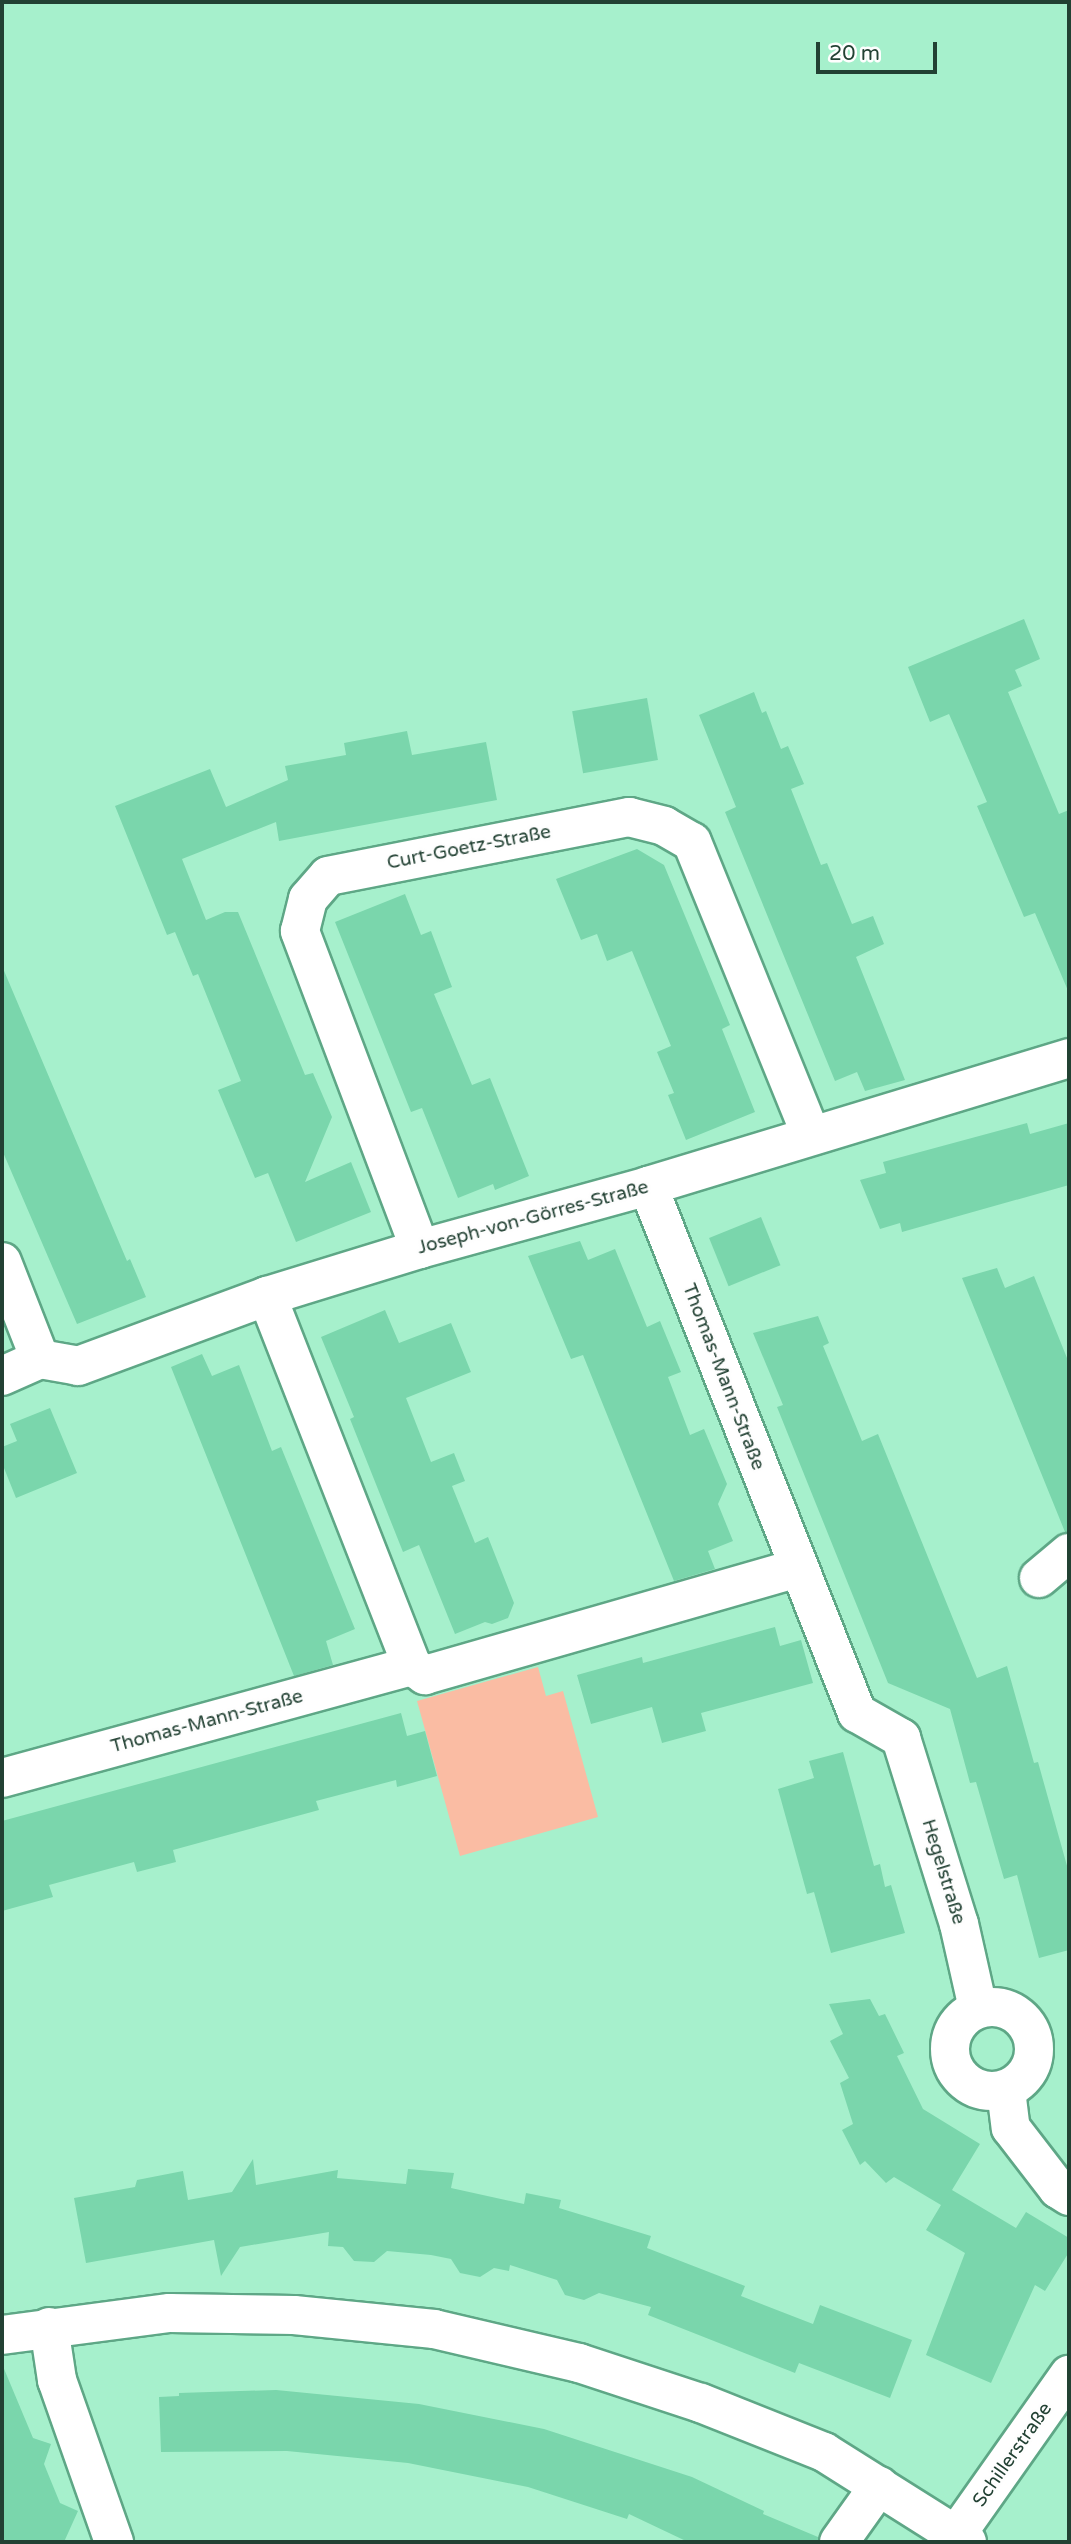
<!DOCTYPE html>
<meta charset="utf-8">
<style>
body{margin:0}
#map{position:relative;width:1071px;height:2544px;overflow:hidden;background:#a6f0cc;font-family:"Varela Round",sans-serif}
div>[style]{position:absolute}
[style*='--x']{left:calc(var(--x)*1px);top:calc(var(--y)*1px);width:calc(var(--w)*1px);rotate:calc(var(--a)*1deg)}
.green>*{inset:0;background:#fabca3}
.building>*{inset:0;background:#7ad6ac;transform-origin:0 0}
.roads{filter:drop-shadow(2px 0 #5ea786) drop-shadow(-2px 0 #5ea786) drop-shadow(0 2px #5ea786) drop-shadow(0 -2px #5ea786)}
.minor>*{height:38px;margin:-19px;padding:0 19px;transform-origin:19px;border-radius:19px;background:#fff}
.minor>.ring{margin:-19px;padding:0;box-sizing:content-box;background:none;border:38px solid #fff;border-radius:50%}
span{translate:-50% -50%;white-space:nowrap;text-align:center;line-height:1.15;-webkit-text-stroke:6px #fefefe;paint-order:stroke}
.street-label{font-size:19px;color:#224133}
.frame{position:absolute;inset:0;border:4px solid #224133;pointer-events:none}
.scale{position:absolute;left:816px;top:42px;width:121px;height:32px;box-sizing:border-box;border:4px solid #224133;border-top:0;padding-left:9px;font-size:21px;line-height:24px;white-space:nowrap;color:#224133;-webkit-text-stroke:5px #fefefe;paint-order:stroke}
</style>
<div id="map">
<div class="green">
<div style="clip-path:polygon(538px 1667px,546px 1696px,563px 1691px,598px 1817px,460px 1856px,417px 1701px)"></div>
</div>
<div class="building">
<div style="clip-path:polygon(1024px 619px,1040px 659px,1015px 670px,1022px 686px,1008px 692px,1059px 814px,1069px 810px,1069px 993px,1035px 913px,1024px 917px,977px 806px,987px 802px,949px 714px,930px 722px,908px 667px)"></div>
<div style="clip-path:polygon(754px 692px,762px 713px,766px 711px,781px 749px,788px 746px,804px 784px,791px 789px,821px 865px,827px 863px,852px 924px,873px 916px,884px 944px,856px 957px,905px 1080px,865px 1091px,857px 1072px,835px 1081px,725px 812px,736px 807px,699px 715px)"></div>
<div style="left:647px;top:698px;width:63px;height:76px;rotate:80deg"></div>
<div style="clip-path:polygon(407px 731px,412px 755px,486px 742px,497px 800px,279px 841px,276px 822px,182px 859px,206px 920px,225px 912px,238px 912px,305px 1075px,313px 1073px,332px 1117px,305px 1182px,351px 1162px,371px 1212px,296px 1242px,268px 1173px,255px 1178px,218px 1090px,241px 1081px,198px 974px,193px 976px,175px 932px,167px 935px,115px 806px,210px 769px,226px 807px,288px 780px,285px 766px,346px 755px,344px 743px)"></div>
<div style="clip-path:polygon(637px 849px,664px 865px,730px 1025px,722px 1029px,755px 1112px,686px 1140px,668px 1095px,674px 1093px,657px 1052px,671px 1046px,632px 951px,607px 961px,597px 934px,581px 940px,556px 879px)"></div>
<div style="clip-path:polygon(405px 894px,421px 935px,431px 931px,452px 987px,434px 994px,472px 1085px,490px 1078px,529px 1176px,495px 1190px,493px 1184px,458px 1198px,422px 1108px,411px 1112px,335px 922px)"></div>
<div style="clip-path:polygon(2px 966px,127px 1261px,130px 1259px,146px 1297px,77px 1324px,2px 1150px)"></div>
<div style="clip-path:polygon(1027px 1123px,1030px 1134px,1069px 1123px,1069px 1185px,902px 1232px,900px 1223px,880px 1229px,860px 1180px,886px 1173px,883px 1162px)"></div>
<div style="left:761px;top:1217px;width:52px;height:56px;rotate:68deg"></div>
<div style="clip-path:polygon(580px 1241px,588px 1260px,615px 1249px,647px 1327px,660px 1321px,681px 1372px,668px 1377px,690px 1435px,704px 1429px,727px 1484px,718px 1504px,733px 1541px,708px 1551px,715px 1569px,674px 1581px,583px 1355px,571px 1359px,528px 1256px)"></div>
<div style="clip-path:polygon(997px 1268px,1005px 1288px,1034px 1276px,1069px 1363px,1069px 1532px,1065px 1532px,962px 1278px)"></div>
<div style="clip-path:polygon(385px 1310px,399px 1343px,451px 1323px,471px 1372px,406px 1398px,431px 1462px,454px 1453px,465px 1481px,452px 1486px,475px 1543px,488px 1537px,514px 1603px,508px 1618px,492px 1624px,485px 1622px,455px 1634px,419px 1545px,403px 1552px,350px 1419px,354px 1417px,321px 1337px)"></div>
<div style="clip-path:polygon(818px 1316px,829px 1343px,823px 1346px,862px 1441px,878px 1434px,977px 1678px,1007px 1666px,1034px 1763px,1038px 1762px,1069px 1873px,1069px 1950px,1039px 1958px,1017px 1875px,1004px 1879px,976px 1782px,970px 1783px,950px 1709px,888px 1683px,777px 1407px,783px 1405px,753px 1333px)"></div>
<div style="clip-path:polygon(202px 1354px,212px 1376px,239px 1365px,272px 1451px,281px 1447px,355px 1629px,326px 1641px,333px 1665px,294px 1676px,171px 1367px)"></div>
<div style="clip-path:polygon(50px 1408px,77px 1473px,16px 1498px,2px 1463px,2px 1447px,17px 1441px,10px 1424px)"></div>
<div style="clip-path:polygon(775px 1627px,780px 1646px,801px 1640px,813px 1683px,701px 1713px,706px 1731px,662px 1743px,652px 1707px,591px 1724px,577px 1675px,642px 1657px,643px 1663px)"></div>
<div style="clip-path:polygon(401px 1713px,407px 1736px,425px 1731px,437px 1776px,397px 1787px,396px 1780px,316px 1801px,319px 1810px,173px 1850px,176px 1862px,137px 1872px,134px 1862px,49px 1885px,53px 1897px,2px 1911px,2px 1821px)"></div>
<div style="clip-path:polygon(843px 1752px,874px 1866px,880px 1864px,885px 1887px,891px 1885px,905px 1933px,831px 1953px,814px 1892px,807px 1894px,778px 1789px,814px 1778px,809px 1761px)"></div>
<div style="clip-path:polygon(870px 1999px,879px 2016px,885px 2014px,904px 2053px,897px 2056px,923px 2109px,980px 2144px,952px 2190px,1016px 2228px,1026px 2212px,1069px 2238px,1069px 2252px,1045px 2291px,1035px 2285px,991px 2383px,926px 2355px,965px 2253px,926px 2230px,941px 2205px,894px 2177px,886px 2183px,865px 2161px,860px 2165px,842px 2130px,853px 2124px,840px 2083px,849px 2078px,830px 2041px,843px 2034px,829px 2004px)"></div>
<div style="clip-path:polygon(253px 2159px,256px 2185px,338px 2170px,337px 2178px,406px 2184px,408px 2169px,454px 2173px,451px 2188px,524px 2204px,526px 2193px,561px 2200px,559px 2208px,651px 2236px,647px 2248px,745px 2286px,741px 2296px,813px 2324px,820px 2305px,912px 2340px,890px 2398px,799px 2363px,795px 2373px,648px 2315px,651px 2307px,599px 2293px,584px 2300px,565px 2295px,557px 2280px,510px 2265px,509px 2271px,494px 2268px,480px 2277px,460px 2273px,451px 2259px,431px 2255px,387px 2251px,374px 2262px,354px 2261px,343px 2247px,328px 2246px,329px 2232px,240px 2247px,221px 2276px,214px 2240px,86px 2263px,74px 2198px,135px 2187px,137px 2180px,183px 2171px,188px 2200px,232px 2192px)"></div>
<div style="clip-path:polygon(2px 2364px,33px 2438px,51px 2444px,44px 2464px,60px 2503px,78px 2511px,64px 2542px,2px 2542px)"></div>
<div style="clip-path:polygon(276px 2390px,419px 2404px,544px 2429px,692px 2477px,764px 2511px,763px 2514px,818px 2537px,818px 2542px,688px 2542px,629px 2514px,627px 2519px,528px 2487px,408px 2463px,287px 2451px,161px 2452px,159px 2397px,179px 2396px,179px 2393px)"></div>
</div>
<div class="roads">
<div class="minor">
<div style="--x:648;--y:1186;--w:567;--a:68.37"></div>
<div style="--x:857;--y:1713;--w:51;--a:29.6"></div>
<div style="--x:901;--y:1738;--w:195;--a:72.7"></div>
<div style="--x:959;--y:1924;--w:86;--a:77.3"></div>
<div style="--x:420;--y:1249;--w:340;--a:-110.7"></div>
<div style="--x:300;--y:931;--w:33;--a:-76"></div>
<div style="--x:308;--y:899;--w:30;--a:-49"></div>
<div style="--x:328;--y:876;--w:307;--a:-11.1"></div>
<div style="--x:629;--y:817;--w:36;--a:14"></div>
<div style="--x:664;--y:826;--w:32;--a:30"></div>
<div style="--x:692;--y:842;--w:316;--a:67.9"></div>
<div style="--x:2;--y:1262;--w:104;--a:68.6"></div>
<div style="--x:267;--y:1296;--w:397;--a:68.6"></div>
<div style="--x:412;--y:1666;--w:16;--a:35"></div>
<div style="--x:425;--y:1675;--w:388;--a:-16"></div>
<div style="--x:2;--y:1376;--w:42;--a:-24.1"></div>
<div style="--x:40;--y:1359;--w:39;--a:10"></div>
<div style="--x:78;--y:1366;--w:202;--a:-20.3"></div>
<div style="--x:267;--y:1296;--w:160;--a:-17.1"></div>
<div style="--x:420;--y:1249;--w:237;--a:-15.4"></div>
<div style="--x:648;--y:1186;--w:440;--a:-16.9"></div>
<div style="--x:1039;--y:1578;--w:39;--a:-40"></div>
<div style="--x:2;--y:1778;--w:425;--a:-15.3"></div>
<div class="ring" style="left:950px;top:2007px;width:46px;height:46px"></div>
<div style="--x:1006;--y:2090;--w:38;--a:83"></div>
<div style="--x:1011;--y:2128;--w:77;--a:52.4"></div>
<div style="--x:1058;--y:2189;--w:13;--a:32"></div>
<div style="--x:49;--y:2327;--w:54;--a:81.4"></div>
<div style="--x:57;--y:2380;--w:172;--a:70.6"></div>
<div style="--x:2;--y:2335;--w:169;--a:-7.5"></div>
<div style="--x:170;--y:2313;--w:124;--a:0.9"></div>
<div style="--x:294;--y:2315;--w:141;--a:5.7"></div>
<div style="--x:434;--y:2329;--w:149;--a:13.2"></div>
<div style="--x:579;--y:2363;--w:128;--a:18.2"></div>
<div style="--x:701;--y:2403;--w:132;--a:21.7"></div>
<div style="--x:824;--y:2452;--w:169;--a:32.2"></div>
<div style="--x:956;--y:2535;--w:196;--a:-54.8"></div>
<div style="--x:839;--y:2542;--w:69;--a:-54.5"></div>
</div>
</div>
<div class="street-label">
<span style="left:469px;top:848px;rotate:-11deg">Curt-Goetz-Straße</span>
<span style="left:533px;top:1218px;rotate:-15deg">Joseph-von-Görres-Straße</span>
<span style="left:723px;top:1377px;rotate:69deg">Thomas-Mann-Straße</span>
<span style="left:207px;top:1722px;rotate:-15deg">Thomas-Mann-Straße</span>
<span style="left:943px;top:1872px;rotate:73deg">Hegelstraße</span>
<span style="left:1013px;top:2455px;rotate:-55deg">Schillerstraße</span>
</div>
<div class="frame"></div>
<div class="scale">20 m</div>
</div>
